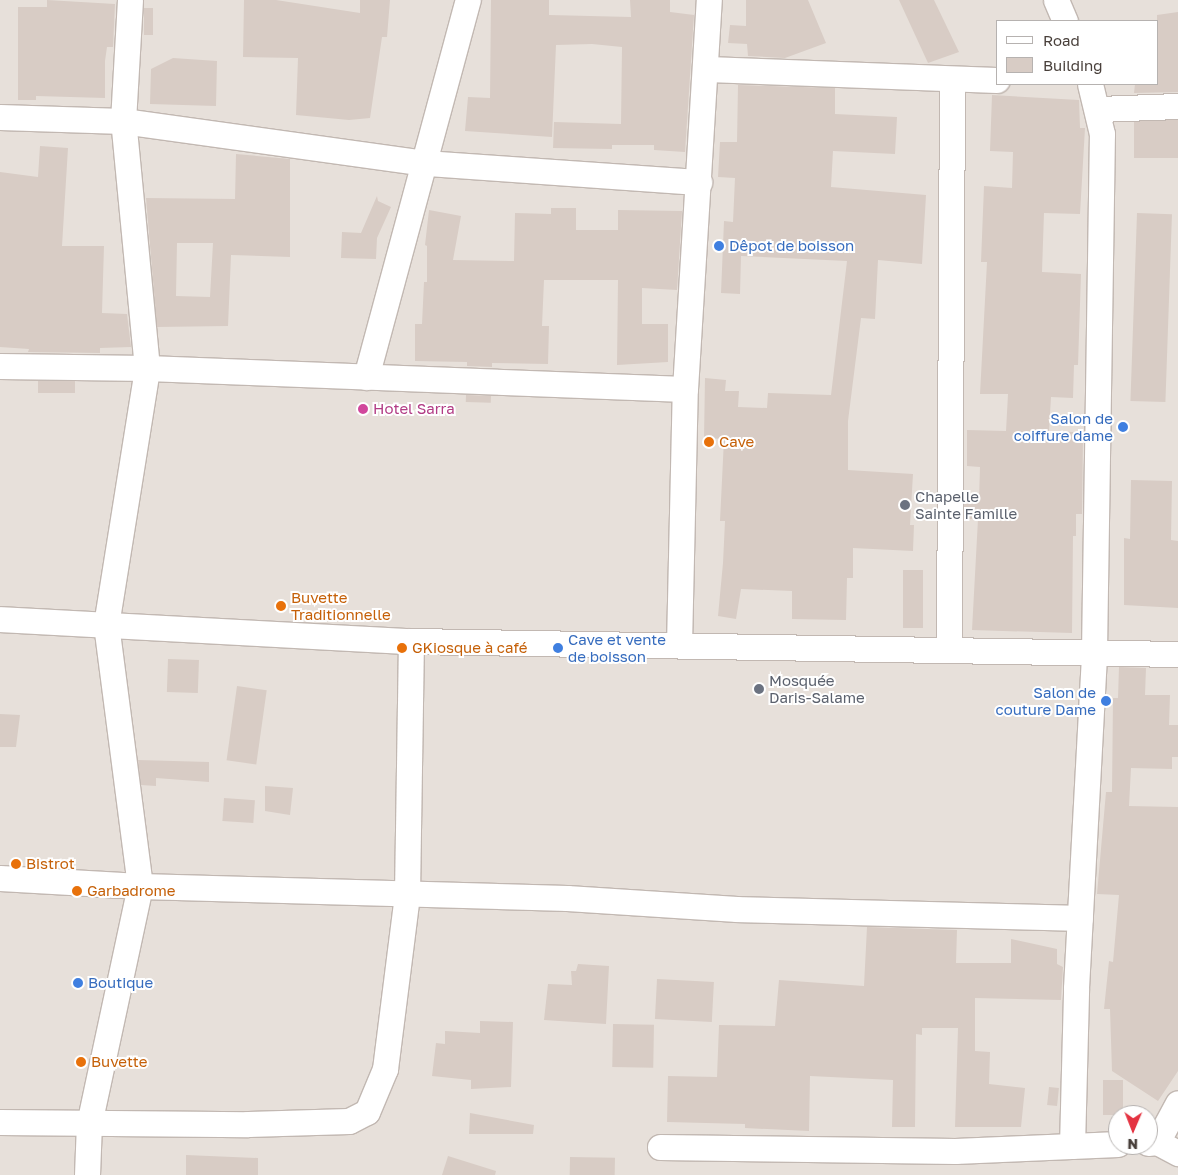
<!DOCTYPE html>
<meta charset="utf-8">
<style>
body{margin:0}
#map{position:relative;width:1178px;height:1175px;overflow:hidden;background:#f4f0ec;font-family:"Golos Text",sans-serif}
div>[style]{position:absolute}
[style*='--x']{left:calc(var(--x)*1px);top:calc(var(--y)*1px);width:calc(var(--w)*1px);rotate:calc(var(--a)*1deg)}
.residential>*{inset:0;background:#e7e0da}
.building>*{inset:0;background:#d8ccc5;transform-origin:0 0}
.roads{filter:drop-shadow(1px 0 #c2b8b2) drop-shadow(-1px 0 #c2b8b2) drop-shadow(0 1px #c2b8b2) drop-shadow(0 -1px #c2b8b2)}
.street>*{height:25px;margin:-12.5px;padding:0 12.5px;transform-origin:12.5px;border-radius:12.5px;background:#fff}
.dots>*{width:14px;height:14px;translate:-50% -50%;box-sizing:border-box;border:2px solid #fff;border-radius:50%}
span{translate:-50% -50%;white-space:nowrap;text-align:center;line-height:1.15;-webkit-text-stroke:4px #fff;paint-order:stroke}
.shop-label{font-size:15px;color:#366cbe}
.left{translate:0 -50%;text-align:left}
.right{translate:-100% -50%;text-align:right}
.hotel-label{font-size:15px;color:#b23c85}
.food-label{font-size:15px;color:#c56008}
.worship-label{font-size:15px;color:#5b616d}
.legend{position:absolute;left:996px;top:20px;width:162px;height:65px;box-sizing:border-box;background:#fff;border:1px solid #b6b2b0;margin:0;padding:6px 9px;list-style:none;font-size:15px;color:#483f3a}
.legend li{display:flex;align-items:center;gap:10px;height:25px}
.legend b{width:25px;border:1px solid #b6b2b0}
.north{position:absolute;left:1108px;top:1105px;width:50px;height:50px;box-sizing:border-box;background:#fff;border:1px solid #b6b2b0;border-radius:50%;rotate:181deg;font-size:14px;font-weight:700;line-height:20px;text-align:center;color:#483f3a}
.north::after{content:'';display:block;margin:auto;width:18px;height:22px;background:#e43341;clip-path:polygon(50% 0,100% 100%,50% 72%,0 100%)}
</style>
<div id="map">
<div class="residential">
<div style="clip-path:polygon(evenodd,0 0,1178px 0,1178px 1175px,0 1175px,0 0,997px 21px,1157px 21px,1157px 84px,997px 84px,997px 21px,0 0,1118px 1115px,1148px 1115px,1148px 1145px,1118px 1145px,1118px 1115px)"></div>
</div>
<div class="building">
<div style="clip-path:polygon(47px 0,115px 4px,113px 47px,107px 47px,105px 61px,105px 98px,36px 96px,36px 100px,18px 100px,18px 7px,47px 7px)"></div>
<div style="clip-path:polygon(244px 0,276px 0,360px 13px,360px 0,390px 0,387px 37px,382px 37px,370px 118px,349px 120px,296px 115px,298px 58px,243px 57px)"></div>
<div style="clip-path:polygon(491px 0,549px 0,549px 15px,631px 17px,630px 0,670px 0,670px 12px,694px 15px,685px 152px,654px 150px,654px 145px,612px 145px,612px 149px,553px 148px,554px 122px,621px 124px,622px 47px,592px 44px,556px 45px,552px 137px,465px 131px,468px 97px,490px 98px)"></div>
<div style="clip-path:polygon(746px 0,808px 0,826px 43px,785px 58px,748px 56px,747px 44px,728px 43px,730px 25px,746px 26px)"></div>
<div style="clip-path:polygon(899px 0,934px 0,959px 52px,928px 63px)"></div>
<div style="left:144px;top:8px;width:9px;height:27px"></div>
<div style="clip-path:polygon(1178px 12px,1178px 92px,1134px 93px,1135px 84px,1157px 84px,1157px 15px)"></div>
<div style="clip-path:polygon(173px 58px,217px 61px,216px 106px,150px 104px,151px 69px)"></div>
<div style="clip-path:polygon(738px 85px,835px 88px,835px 114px,897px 117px,895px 154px,833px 151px,831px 187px,926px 195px,922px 264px,878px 260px,875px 319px,861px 318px,848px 421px,848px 470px,913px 474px,910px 525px,914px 525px,913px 551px,853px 548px,853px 578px,847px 578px,846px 620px,792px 619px,792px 591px,741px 589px,736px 619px,718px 616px,723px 563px,725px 521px,720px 521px,724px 439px,704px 438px,705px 378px,726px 380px,725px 391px,739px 391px,738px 407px,767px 408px,768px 393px,831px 395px,847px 261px,741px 256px,740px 294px,721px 293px,724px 221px,733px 222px,735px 178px,718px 177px,720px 142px,737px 142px)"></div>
<div style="clip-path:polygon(992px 95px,1079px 100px,1080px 128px,1085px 128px,1080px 214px,1044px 213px,1042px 272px,1081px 274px,1078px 365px,1074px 365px,1073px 398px,1051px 397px,1049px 431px,1073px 432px,1073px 435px,1083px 436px,1082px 514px,1076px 514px,1076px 536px,1073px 536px,1072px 633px,972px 630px,978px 519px,964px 519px,964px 500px,979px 500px,980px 467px,967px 466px,967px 430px,1006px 431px,1008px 394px,980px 394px,987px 262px,981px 262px,984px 186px,1012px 188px,1013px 152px,990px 151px)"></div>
<div style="left:1178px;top:120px;width:38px;height:44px;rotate:90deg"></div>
<div style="clip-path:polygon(40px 146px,68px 148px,62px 246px,104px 246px,102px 313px,127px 314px,131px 347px,100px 348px,100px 353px,28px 352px,29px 349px,0 347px,0 172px,38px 177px)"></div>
<div style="clip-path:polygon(evenodd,236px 154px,290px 159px,290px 257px,231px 255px,228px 326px,157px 327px,146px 198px,235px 199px,236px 154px,177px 243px,213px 243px,210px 297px,176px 296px,177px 243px)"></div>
<div style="clip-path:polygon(377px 196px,378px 201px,391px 207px,377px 238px,376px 259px,341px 258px,342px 232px,361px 233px)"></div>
<div style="clip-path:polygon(551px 208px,576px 208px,576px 230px,618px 230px,618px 210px,682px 211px,677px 290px,642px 288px,642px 324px,668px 324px,668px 362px,617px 365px,618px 280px,544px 280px,542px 326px,549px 326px,548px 364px,492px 363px,492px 367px,467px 366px,467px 362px,415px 361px,415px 324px,422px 324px,424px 282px,427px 282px,427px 246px,425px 245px,429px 210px,461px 216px,453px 260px,514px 261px,515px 213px,551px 214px)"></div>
<div style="left:1137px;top:213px;width:35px;height:188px;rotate:2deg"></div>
<div style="left:38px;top:381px;width:37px;height:12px"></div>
<div style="left:466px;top:395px;width:25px;height:7px;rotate:2deg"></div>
<div style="clip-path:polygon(1131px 480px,1172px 481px,1171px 540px,1178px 541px,1178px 608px,1124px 605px,1124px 538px,1130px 539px)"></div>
<div style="left:903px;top:570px;width:20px;height:58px"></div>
<div style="left:168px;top:659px;width:31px;height:33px;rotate:2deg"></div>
<div style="clip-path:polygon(1119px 667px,1146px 668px,1145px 695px,1170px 695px,1169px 725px,1178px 725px,1178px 757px,1172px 757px,1172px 769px,1131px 768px,1129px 806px,1178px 807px,1178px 1071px,1158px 1101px,1112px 1071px,1110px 1009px,1104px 1009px,1109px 961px,1113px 962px,1119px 895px,1097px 894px,1106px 792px,1112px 792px,1113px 698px,1118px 698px)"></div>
<div style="left:237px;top:686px;width:30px;height:75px;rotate:8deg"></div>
<div style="clip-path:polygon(0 714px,20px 715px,16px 747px,0 747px)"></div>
<div style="clip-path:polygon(138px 760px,209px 762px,209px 782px,156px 778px,156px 786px,141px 785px)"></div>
<div style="clip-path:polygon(265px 786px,293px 788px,290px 815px,265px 811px)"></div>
<div style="left:224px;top:798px;width:31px;height:23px;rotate:4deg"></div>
<div style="clip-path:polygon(867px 927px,957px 930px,956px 963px,1011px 963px,1011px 939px,1057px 949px,1057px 964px,1063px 967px,1061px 1000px,975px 998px,975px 1051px,990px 1052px,989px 1084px,1025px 1088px,1021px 1127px,955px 1127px,958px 1028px,922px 1028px,922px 1035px,916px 1034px,915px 1127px,892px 1127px,893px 1080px,810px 1076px,809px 1131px,745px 1128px,745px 1124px,667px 1122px,668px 1076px,717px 1077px,719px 1025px,775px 1026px,779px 980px,864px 986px)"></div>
<div style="clip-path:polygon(578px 964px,609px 966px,606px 1024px,544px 1020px,548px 984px,572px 985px,571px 971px,576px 971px)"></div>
<div style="left:657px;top:979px;width:57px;height:40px;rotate:3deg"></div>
<div style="clip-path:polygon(480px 1021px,513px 1022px,511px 1087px,471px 1089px,471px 1080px,432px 1076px,436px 1043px,445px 1044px,445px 1031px,480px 1033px)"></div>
<div style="left:613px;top:1024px;width:41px;height:43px;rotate:1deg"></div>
<div style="left:1103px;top:1080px;width:20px;height:35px"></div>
<div style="left:1049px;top:1087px;width:10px;height:18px;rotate:6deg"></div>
<div style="clip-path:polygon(470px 1113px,534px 1125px,533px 1134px,469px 1134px)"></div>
<div style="clip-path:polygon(186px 1155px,258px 1158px,258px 1175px,186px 1175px)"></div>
<div style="clip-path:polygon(448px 1156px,496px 1171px,495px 1175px,442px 1175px)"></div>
<div style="left:570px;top:1157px;width:45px;height:18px;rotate:1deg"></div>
</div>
<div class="roads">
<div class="street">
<div style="--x:1056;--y:0;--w:23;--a:67"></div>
<div style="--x:707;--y:69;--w:290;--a:2.2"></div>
<div style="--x:1099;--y:109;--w:79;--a:-2.2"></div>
<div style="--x:0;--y:117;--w:123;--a:1.9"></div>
<div style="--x:123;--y:121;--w:306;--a:7.9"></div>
<div style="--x:426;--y:163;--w:274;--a:4"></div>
<div style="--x:0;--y:366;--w:147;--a:0.8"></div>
<div style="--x:147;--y:368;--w:538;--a:2.24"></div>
<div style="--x:366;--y:377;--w:391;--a:-74.9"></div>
<div style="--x:0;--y:619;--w:412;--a:3.1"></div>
<div style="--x:411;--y:641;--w:767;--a:0.97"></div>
<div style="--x:679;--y:645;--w:256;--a:-88.7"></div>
<div style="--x:685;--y:389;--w:390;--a:-86.5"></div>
<div style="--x:949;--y:650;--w:571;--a:-89.7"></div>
<div style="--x:0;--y:878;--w:140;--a:3.3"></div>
<div style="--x:140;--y:886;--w:427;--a:1.6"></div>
<div style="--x:567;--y:898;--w:170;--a:3.7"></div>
<div style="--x:737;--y:909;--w:343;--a:1.5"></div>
<div style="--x:0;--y:1122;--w:248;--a:0.5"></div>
<div style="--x:248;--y:1124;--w:101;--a:-1.7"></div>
<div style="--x:349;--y:1121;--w:20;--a:-27"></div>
<div style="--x:367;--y:1112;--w:47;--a:-67.3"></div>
<div style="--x:385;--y:1069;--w:176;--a:-82.8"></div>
<div style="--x:407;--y:894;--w:253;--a:-89.1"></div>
<div style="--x:1157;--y:1142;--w:44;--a:-61.7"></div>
<div style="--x:1148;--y:1143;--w:9;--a:-6"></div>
<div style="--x:1157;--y:1142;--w:24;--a:28"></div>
<div style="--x:1072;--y:1146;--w:158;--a:-88.5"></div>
<div style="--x:1076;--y:988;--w:336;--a:-86.9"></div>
<div style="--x:1094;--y:652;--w:518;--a:-89.12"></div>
<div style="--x:1102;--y:134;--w:51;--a:-103.5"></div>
<div style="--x:660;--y:1147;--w:295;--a:0.8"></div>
<div style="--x:955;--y:1151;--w:163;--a:-2.5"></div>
<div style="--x:87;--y:1175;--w:51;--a:-87.8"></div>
<div style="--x:89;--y:1124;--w:243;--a:-77.9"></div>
<div style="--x:140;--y:886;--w:263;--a:-97.4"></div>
<div style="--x:106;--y:625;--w:260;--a:-80.9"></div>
<div style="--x:147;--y:368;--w:248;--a:-95.5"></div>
<div style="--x:123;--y:121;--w:121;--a:-86.7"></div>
</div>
</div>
<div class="dots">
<div style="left:719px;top:246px;background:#3f7fe0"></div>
<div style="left:363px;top:409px;background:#d1479c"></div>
<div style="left:1123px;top:427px;background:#3f7fe0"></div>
<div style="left:709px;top:442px;background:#e8710a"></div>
<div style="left:905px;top:505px;background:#6b7280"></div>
<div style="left:281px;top:606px;background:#e8710a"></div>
<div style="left:402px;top:648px;background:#e8710a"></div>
<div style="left:558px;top:648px;background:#3f7fe0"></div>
<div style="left:759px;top:689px;background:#6b7280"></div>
<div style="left:1106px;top:701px;background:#3f7fe0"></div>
<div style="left:16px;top:864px;background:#e8710a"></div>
<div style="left:77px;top:891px;background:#e8710a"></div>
<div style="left:78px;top:983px;background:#3f7fe0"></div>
<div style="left:81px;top:1062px;background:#e8710a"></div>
</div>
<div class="shop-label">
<span class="left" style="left:729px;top:246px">Dêpot de boisson</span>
<span class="right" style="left:1113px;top:427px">Salon de<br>coiffure dame</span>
<span class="left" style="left:568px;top:648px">Cave et vente<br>de boisson</span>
<span class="right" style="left:1096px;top:701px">Salon de<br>couture Dame</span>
<span class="left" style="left:88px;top:983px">Boutique</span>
</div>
<div class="hotel-label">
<span class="left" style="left:373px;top:409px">Hotel Sarra</span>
</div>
<div class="food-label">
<span class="left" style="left:719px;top:442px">Cave</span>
<span class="left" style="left:291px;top:606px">Buvette<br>Traditionnelle</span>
<span class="left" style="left:412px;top:648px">GKiosque à café</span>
<span class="left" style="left:26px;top:864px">Bistrot</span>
<span class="left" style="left:87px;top:891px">Garbadrome</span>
<span class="left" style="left:91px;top:1062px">Buvette</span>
</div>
<div class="worship-label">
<span class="left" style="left:915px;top:505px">Chapelle<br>Sainte Famille</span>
<span class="left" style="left:769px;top:689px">Mosquée<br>Daris-Salame</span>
</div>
<ul class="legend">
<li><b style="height:6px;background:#fff"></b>Road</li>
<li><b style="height:14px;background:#d8ccc5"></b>Building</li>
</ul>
<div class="north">N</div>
</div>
